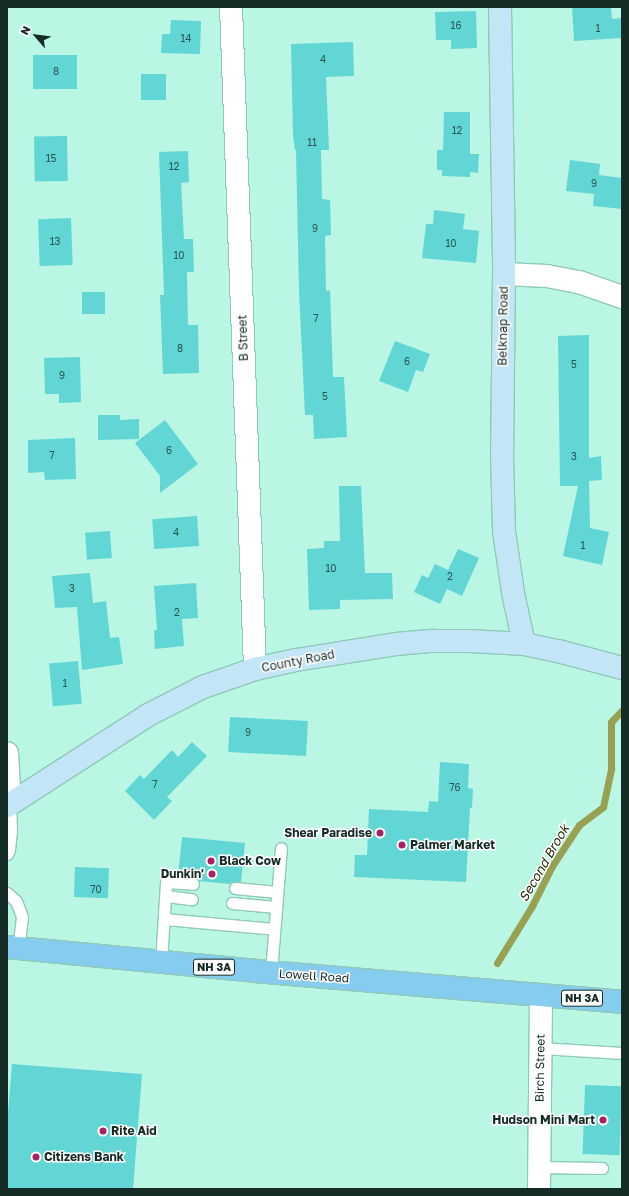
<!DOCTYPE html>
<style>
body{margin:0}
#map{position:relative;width:629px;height:1196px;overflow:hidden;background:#baf6e4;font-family:"Golos Text",sans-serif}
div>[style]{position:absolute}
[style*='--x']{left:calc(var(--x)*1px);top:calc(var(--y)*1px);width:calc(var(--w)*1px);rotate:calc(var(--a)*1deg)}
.stream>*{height:7px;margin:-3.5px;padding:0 3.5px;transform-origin:3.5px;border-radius:3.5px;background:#98a051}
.building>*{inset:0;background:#62d6d4;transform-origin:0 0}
.roads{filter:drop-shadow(1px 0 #8fc9b7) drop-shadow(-1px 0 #8fc9b7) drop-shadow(0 1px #8fc9b7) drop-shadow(0 -1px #8fc9b7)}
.lane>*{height:11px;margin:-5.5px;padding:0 5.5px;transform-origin:5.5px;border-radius:5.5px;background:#fff}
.street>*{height:22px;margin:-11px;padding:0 11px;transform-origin:11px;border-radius:11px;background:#fff}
.secondary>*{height:22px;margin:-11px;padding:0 11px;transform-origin:11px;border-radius:11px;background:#c2e6f6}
.primary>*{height:22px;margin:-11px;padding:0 11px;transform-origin:11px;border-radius:11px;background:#85ccee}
.dots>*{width:11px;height:11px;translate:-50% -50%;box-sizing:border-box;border:2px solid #fff;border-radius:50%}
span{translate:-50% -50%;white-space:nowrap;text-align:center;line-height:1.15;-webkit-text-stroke:3px #fff;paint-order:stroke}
.number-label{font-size:10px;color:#285652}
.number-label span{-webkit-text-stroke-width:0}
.shield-label span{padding:1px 3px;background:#fff;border:1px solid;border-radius:3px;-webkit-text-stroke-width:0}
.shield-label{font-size:11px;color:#152c26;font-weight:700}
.street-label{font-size:12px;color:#152c26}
.poi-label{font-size:12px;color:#152c26;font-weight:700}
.right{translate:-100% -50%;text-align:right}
.left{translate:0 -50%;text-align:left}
.water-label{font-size:13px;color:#292c09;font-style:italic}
.frame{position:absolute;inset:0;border:8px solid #152c26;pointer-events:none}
.north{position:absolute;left:16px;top:16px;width:40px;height:40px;-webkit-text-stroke:3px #fff;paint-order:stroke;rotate:298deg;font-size:11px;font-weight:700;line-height:16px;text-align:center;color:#152c26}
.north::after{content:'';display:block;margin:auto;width:14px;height:18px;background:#152c26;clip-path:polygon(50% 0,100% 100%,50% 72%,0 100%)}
</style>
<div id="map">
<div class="stream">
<div style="--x:497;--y:963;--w:67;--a:-58.4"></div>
<div style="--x:532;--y:906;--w:45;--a:-63.4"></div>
<div style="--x:552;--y:866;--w:49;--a:-56.6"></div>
<div style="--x:579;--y:825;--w:30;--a:-37"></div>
<div style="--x:603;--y:807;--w:40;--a:-78"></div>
<div style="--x:611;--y:768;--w:46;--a:-90"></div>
<div style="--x:611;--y:722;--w:16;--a:-47"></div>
</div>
<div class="building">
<div style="clip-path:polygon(572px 7px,611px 7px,612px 19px,622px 18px,622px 38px,574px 41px)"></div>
<div style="clip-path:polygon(476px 11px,477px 48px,451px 49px,451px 40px,436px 40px,435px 12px)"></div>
<div style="clip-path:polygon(171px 20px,201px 21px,200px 54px,161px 53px,162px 34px,170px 34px)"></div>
<div style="clip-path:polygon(353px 42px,354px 76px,326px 77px,329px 150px,321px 150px,322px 199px,330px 200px,331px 235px,325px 236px,326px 291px,330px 290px,333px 377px,344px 377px,347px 437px,314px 439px,313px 415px,305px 415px,299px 292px,296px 150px,295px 150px,293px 136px,291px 44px)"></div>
<div style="left:33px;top:55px;width:44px;height:34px"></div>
<div style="left:166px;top:74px;width:26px;height:25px;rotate:90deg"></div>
<div style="clip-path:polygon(444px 112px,470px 112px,470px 154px,479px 154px,478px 173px,470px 172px,470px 177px,442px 176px,442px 170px,437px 170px,437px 150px,443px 150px)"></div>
<div style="left:67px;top:136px;width:45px;height:33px;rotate:89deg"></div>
<div style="clip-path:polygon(188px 151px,189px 182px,181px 183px,184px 239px,193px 239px,194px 272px,187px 272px,188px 325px,198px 325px,199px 373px,163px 374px,160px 295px,164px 295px,159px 152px)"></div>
<div style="clip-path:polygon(570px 160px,600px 164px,599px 175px,622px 178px,622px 209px,593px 206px,594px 194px,566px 191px)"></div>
<div style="clip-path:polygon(434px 210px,465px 214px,463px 229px,479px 231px,476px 263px,422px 258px,426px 224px,433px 224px)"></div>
<div style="left:71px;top:218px;width:47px;height:33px;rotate:88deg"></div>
<div style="left:105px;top:292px;width:22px;height:23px;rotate:90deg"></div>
<div style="clip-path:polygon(589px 335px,589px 458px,601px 456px,602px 480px,589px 481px,590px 528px,609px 532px,602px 565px,563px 556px,578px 486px,560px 486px,558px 336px)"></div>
<div style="clip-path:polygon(395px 341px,430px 354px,423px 372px,416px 370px,408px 392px,379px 381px)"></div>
<div style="clip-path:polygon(80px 357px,81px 402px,59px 403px,59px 394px,45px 394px,44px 358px)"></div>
<div style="clip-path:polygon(98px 415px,120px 415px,120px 420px,139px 419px,139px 439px,98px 440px)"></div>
<div style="clip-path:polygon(165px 420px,198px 464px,160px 493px,160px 476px,135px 443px)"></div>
<div style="clip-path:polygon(75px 438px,76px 479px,45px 480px,44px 472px,28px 473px,28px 440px)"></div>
<div style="clip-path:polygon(339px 486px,361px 486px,365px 573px,392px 573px,393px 599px,340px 600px,340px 609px,309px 610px,307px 549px,324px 548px,324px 541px,340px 541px)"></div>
<div style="left:197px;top:516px;width:30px;height:45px;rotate:86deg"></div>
<div style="left:110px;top:531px;width:27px;height:25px;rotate:86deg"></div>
<div style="clip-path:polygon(458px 549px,479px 558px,462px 596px,447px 589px,440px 604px,414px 592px,422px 575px,428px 578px,435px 564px,448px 570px)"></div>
<div style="clip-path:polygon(90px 573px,93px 603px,106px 601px,110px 638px,119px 637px,123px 664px,82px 670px,77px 607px,55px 608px,52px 576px)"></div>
<div style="clip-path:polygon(196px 583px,198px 618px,182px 619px,184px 646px,155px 649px,154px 630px,157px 630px,154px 586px)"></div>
<div style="left:78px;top:661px;width:43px;height:29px;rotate:85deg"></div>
<div style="left:230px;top:717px;width:78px;height:35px;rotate:3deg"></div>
<div style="clip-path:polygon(192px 742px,207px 756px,167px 797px,172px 801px,154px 820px,125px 791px,140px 775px,144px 779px,172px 750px,178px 757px)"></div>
<div style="clip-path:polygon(440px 762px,469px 764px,468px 788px,473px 789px,472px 808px,470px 808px,466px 882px,354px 877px,355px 855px,367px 855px,369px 809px,428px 812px,429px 801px,438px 802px)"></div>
<div style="clip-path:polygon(182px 837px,245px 843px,241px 882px,232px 882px,230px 884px,199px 881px,194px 877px,178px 876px)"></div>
<div style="left:75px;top:867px;width:34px;height:30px;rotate:2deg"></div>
<div style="clip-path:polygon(12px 1064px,142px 1074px,133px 1189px,7px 1189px,7px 1125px)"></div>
<div style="left:585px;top:1085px;width:37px;height:69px;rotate:2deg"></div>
</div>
<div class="roads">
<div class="lane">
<div style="--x:7;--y:854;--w:4;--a:-63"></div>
<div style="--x:9;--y:850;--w:20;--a:-84"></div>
<div style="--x:11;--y:830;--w:26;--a:-92"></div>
<div style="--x:235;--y:888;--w:42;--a:5.4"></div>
<div style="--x:7;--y:893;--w:12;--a:42"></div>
<div style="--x:16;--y:901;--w:17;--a:69"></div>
<div style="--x:22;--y:917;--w:31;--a:97"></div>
<div style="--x:166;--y:896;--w:26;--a:7"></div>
<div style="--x:232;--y:903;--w:44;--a:5.2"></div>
<div style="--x:165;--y:919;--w:109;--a:5.2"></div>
<div style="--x:161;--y:962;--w:80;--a:-86.4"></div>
<div style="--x:166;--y:882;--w:27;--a:4"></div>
<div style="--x:271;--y:972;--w:124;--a:-85.4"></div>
<div style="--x:541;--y:1048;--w:81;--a:3.5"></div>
<div style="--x:539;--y:1167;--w:63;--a:0.9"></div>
</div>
<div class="street">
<div style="--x:231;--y:7;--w:662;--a:87.92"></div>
<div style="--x:504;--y:274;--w:43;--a:2.7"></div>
<div style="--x:547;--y:276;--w:33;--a:11"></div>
<div style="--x:579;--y:282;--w:46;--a:19.2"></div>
<div style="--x:7;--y:753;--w:51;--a:86.6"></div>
<div style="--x:539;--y:1189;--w:194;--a:-89.4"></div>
</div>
<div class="secondary">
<div style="--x:500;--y:7;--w:267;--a:89.1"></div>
<div style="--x:504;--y:274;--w:181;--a:90.6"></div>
<div style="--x:502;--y:455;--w:76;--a:88.5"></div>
<div style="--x:504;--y:531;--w:63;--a:81.7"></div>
<div style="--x:513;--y:593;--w:52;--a:77.8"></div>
<div style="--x:7;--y:806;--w:168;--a:-32.8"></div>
<div style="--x:148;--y:715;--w:62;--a:-27"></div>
<div style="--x:203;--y:687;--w:55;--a:-19.1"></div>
<div style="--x:255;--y:669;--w:42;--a:-12.4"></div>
<div style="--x:296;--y:660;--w:101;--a:-9.1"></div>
<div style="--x:396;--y:644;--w:37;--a:-5"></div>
<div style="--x:433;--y:641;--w:37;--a:0"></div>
<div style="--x:470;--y:641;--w:54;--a:3.2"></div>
<div style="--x:524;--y:644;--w:35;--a:12"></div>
<div style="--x:558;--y:651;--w:66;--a:14.9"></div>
</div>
<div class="primary">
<div style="--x:7;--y:947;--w:248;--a:5.5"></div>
<div style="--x:254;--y:971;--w:369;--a:4.8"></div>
</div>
</div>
<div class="dots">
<div style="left:380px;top:833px;background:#a71f67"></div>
<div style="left:402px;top:845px;background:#a71f67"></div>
<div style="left:211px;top:861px;background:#a71f67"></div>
<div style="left:212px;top:874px;background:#a71f67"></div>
<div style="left:603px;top:1120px;background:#a71f67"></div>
<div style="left:103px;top:1131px;background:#a71f67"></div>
<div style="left:36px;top:1157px;background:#a71f67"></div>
</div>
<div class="number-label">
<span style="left:456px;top:26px">16</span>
<span style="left:598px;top:29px">1</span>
<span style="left:186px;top:39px">14</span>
<span style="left:323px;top:60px">4</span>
<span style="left:56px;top:72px">8</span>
<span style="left:457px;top:131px">12</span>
<span style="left:312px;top:143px">11</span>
<span style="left:51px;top:159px">15</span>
<span style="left:174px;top:167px">12</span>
<span style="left:594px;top:184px">9</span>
<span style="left:315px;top:229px">9</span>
<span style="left:55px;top:242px">13</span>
<span style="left:451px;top:244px">10</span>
<span style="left:179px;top:256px">10</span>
<span style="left:316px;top:319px">7</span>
<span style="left:180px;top:349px">8</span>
<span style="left:407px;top:362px">6</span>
<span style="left:574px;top:365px">5</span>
<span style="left:62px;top:376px">9</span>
<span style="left:325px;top:397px">5</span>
<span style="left:169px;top:451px">6</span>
<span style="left:52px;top:456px">7</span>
<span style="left:574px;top:457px">3</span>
<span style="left:176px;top:533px">4</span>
<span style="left:583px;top:546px">1</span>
<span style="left:331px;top:569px">10</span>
<span style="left:450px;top:577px">2</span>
<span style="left:72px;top:589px">3</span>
<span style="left:177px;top:613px">2</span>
<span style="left:65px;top:684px">1</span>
<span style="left:248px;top:733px">9</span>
<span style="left:155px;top:785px">7</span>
<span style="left:455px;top:788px">76</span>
<span style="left:96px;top:890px">70</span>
</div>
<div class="shield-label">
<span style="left:214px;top:967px">NH 3A</span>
<span style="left:582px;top:998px">NH 3A</span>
</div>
<div class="street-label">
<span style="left:503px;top:326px;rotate:-89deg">Belknap Road</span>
<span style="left:243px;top:338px;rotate:-92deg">B Street</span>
<span style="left:298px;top:661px;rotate:-11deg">County Road</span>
<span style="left:314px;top:976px;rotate:4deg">Lowell Road</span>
<span style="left:540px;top:1068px;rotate:-89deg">Birch Street</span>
</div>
<div class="poi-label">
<span class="right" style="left:372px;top:833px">Shear Paradise</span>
<span class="left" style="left:410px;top:845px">Palmer Market</span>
<span class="left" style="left:219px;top:861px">Black Cow</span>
<span class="right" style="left:204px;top:874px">Dunkin'</span>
<span class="right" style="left:595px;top:1120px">Hudson Mini Mart</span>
<span class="left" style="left:111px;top:1131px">Rite Aid</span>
<span class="left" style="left:44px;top:1157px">Citizens Bank</span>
</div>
<div class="water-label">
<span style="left:544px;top:863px;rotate:-60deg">Second Brook</span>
</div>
<div class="frame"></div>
<div class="north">N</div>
</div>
